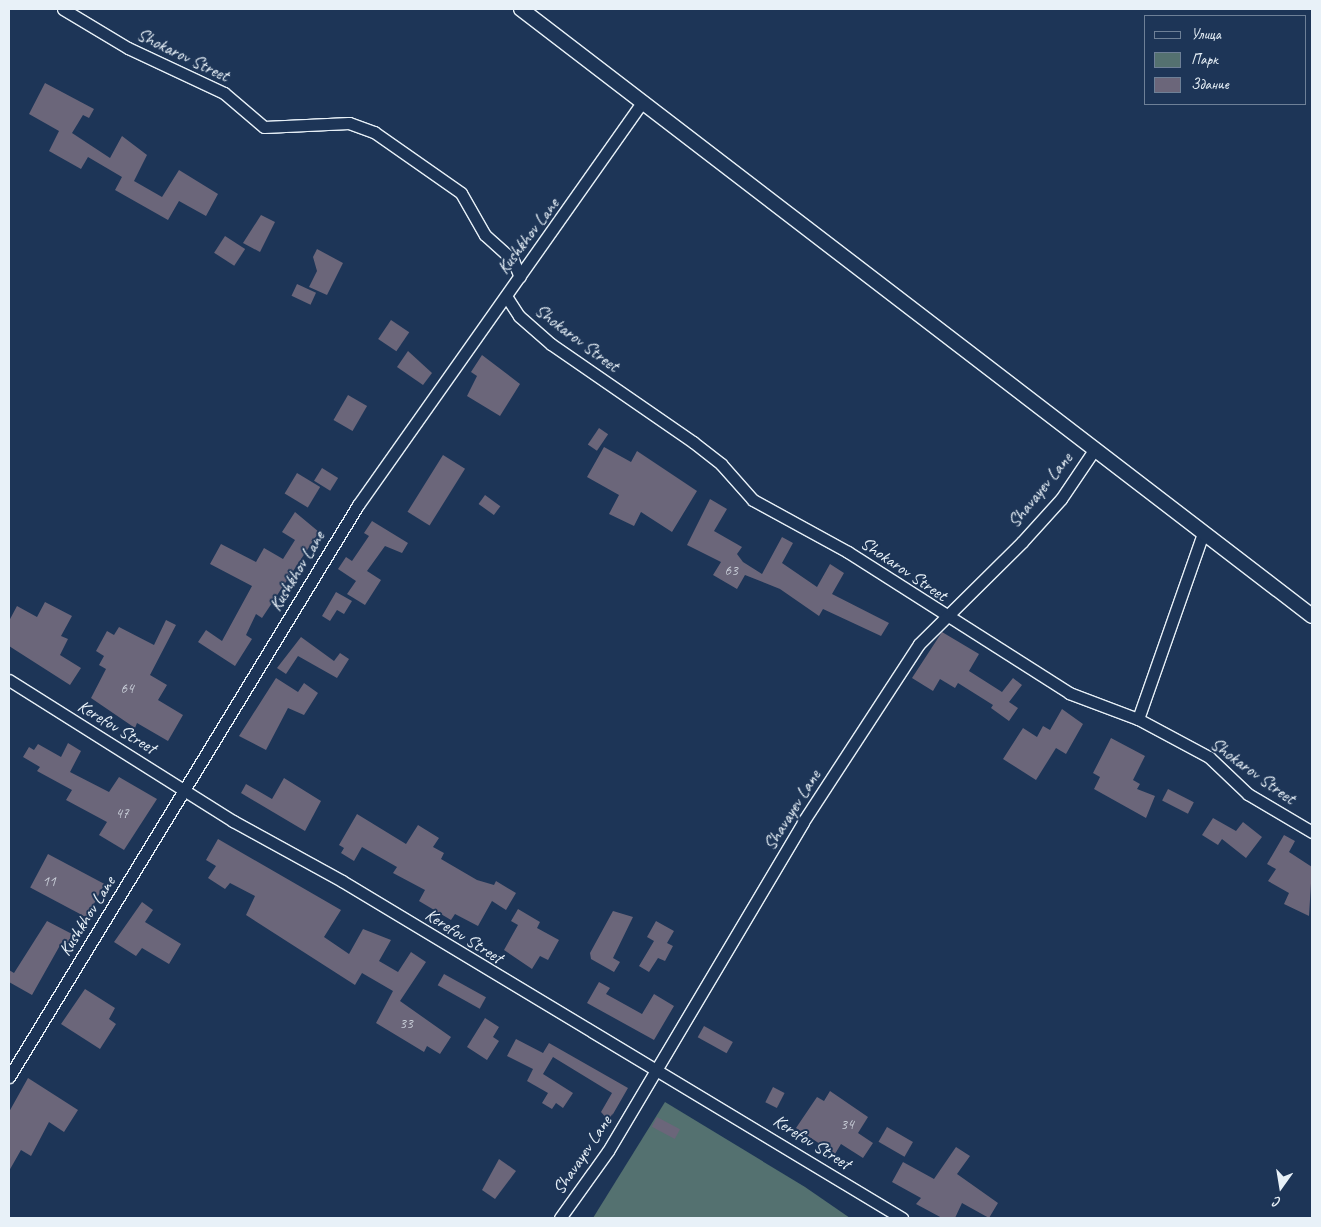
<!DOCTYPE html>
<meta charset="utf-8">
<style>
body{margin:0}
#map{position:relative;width:1321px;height:1227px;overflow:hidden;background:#1d3557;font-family:Caveat,sans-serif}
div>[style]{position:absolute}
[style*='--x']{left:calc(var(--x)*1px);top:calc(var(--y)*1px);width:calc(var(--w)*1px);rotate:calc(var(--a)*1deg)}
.green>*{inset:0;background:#547170}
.building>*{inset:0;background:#6b667a;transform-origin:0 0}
.roads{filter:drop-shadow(1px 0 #e8f1f8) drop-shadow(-1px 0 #e8f1f8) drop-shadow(0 1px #e8f1f8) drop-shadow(0 -1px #e8f1f8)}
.minor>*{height:11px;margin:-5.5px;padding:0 5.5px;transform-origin:5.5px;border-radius:5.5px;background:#1d3557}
.tertiary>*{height:14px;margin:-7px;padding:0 7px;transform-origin:7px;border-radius:7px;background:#1d3557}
span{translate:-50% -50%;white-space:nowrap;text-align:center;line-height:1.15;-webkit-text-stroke:4px #1d3557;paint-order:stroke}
.number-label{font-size:15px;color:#c9ced8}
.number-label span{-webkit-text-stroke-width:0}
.street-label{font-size:18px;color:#e8f1f8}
.frame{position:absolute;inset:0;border:10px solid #e8f1f8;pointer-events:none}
.legend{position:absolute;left:1144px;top:15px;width:162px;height:90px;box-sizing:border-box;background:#1d3557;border:1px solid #6e8097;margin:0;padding:6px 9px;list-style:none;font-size:15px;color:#e8f1f8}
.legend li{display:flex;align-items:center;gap:10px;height:25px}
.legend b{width:25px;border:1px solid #6e8097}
.north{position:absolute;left:1256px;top:1162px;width:50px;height:50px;-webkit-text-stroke:4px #1d3557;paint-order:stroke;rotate:193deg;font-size:14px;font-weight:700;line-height:20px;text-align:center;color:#e8f1f8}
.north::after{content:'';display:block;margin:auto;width:18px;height:22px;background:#e8f1f8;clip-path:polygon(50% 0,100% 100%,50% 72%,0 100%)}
</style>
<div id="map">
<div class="green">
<div style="clip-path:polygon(665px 1102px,805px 1187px,850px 1218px,593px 1218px)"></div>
</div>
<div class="building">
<div style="clip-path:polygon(45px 83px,94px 109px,89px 118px,83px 115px,72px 133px,110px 158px,122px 136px,147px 155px,134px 181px,162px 197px,179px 170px,218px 194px,206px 216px,179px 201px,168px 220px,115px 190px,122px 177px,88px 157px,81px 169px,49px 151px,59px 131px,29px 114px)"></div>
<div style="clip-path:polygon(261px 215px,275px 222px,260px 252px,243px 243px)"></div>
<div style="left:225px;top:236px;width:24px;height:20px;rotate:33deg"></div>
<div style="clip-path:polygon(317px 249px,343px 263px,327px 295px,309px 287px,317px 271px,313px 257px)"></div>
<div style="left:297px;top:284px;width:21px;height:13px;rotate:25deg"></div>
<div style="left:391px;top:320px;width:22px;height:23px;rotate:34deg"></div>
<div style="clip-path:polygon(408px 351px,432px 373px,423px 385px,397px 367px)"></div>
<div style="clip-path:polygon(482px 355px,520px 384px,500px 416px,467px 396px,477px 376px,471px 372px)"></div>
<div style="left:348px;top:395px;width:22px;height:29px;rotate:30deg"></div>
<div style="left:599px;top:428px;width:11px;height:20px;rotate:34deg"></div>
<div style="clip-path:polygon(604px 447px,631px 462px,637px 451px,697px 491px,672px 532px,641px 512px,634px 526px,609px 514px,619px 495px,587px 477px)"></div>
<div style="left:443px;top:455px;width:26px;height:67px;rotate:32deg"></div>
<div style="left:322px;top:468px;width:19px;height:15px;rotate:32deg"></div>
<div style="left:297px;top:473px;width:27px;height:24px;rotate:31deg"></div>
<div style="left:485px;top:495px;width:19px;height:11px;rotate:36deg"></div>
<div style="clip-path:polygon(710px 499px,727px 509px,714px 531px,742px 547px,737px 554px,743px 562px,762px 574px,782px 537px,793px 543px,782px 563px,817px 587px,830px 564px,844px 573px,832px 594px,889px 623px,881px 636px,823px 609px,819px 616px,780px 589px,745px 575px,737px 589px,713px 575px,721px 562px,687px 545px)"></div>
<div style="clip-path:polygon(295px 512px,319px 532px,262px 618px,256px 614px,246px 635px,252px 639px,235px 666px,198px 642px,206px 630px,222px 641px,252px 586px,210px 564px,221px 544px,256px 562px,264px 548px,283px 559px,295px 540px,282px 532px)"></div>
<div style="clip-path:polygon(372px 521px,408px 543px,402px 553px,385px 546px,367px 571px,381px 580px,365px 605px,347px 594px,356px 581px,338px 569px,346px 557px,352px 561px,369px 536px,364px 533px)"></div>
<div style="clip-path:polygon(336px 592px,352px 601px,344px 614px,337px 610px,330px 621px,322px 616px)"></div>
<div style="clip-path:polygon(45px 602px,72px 616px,61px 636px,68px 639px,60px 655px,81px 668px,70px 685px,9px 646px,9px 621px,17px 606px,37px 617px)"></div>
<div style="clip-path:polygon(166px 620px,176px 625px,150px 675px,167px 685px,158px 700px,183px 715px,168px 741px,137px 723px,135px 728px,91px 698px,106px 669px,99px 665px,104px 656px,96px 651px,107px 631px,114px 635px,119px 627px,154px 645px)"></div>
<div style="clip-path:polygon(942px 632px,979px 654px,969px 671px,1002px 692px,1013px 678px,1022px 685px,1009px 702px,1018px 708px,1009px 721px,991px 708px,993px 705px,958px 683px,955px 688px,940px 679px,933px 691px,912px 678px)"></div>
<div style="clip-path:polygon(301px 637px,334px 661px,340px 653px,349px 659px,337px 678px,298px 656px,286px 674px,277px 668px)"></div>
<div style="clip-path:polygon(276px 678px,298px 692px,304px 683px,318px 693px,304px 715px,288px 708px,266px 750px,239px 736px)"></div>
<div style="clip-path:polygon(1062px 709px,1083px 724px,1066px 754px,1056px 748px,1036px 780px,1003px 759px,1023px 728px,1037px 737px,1043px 726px,1050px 730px)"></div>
<div style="clip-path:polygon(1111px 738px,1145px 756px,1133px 780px,1140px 784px,1137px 789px,1155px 796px,1146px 818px,1094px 789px,1100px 777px,1093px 773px)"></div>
<div style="clip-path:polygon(68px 743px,81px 751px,70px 772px,109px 792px,119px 777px,157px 799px,124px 850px,99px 835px,107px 822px,66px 800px,72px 790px,37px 771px,40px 767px,23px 757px,29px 747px,34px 750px,38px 744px,61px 757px)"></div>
<div style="clip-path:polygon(284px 778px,321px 801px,305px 831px,241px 793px,246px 784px,272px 799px)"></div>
<div style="left:1168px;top:789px;width:29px;height:13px;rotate:27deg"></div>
<div style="clip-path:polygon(357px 814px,406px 844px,418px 825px,439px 838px,433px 847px,444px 853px,441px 859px,477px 880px,494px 885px,496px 881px,516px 893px,506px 910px,492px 901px,478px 926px,455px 914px,451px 920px,419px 901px,425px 890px,393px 873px,397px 867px,362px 847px,354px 861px,341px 853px,344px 848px,339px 845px)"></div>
<div style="clip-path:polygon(1213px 818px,1236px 831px,1243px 822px,1262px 837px,1246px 858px,1222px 839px,1218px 845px,1202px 835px)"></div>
<div style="clip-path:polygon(1284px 835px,1295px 841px,1289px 852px,1312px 867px,1309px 916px,1284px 904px,1289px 893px,1268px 881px,1276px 869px,1267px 864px)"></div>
<div style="clip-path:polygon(218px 839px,341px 910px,324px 937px,349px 954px,363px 929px,391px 940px,379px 961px,398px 972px,411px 952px,426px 962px,400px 1001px,451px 1037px,440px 1054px,427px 1046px,424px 1052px,376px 1023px,393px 991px,362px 973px,355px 985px,246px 915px,255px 896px,230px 883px,225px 889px,208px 878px,216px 866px,206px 860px)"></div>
<div style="left:48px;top:854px;width:64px;height:38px;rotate:28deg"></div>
<div style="clip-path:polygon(142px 902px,153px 910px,145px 922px,181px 944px,169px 964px,142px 948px,136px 956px,114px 942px)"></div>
<div style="clip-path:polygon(518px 909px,540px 922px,537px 928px,559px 940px,548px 960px,540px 956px,532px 969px,504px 950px,518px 925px,511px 921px)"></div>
<div style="clip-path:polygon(613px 911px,633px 917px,613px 958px,620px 962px,614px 972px,591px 959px,590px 953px)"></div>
<div style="clip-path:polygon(47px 921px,72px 934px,68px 943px,63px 940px,32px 995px,9px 982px,9px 970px,14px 973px)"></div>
<div style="clip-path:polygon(656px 921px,674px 931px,667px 943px,673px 946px,665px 961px,658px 958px,649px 972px,639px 966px,654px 941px,647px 937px)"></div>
<div style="left:444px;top:974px;width:48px;height:13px;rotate:29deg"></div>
<div style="clip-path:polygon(599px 982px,610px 988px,606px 994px,642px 1014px,654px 994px,674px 1006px,654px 1040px,587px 1003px)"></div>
<div style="clip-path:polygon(85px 989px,115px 1008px,109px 1019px,116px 1024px,100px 1049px,61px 1024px)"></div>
<div style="clip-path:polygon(485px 1018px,499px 1027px,493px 1037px,499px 1041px,487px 1060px,467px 1047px)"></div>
<div style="left:704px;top:1026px;width:33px;height:13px;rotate:29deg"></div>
<div style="clip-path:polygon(516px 1039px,543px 1053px,549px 1043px,628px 1088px,609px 1121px,601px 1112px,612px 1093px,553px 1057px,543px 1074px,573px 1093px,563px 1108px,556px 1103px,552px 1109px,542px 1103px,548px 1093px,527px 1081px,533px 1069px,507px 1056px)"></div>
<div style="clip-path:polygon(28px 1078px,78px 1110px,64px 1132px,49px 1122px,31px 1156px,21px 1150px,9px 1171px,9px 1112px)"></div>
<div style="left:773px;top:1087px;width:13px;height:17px;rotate:27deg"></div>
<div style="clip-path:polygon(830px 1091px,868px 1117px,858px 1133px,873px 1143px,863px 1158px,841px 1144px,835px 1154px,796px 1128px,817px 1097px,824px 1101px)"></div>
<div style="left:657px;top:1117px;width:26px;height:11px;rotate:28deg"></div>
<div style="left:887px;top:1127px;width:30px;height:17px;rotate:30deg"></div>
<div style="clip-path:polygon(956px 1147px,970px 1156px,957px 1174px,998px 1203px,989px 1218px,962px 1203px,955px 1218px,942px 1218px,916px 1204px,921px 1198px,892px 1182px,903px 1162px,934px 1179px)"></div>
<div style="clip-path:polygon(499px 1159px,516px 1171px,495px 1199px,482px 1190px)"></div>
</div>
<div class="roads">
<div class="minor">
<div style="--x:63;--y:9;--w:76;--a:31"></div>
<div style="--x:128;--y:48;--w:106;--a:25.1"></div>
<div style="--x:224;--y:93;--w:52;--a:40.4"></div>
<div style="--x:264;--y:127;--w:85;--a:-2.7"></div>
<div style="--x:349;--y:123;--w:27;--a:20"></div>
<div style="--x:374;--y:132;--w:106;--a:35"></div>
<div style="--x:461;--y:193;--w:48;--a:60.3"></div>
<div style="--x:485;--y:235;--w:38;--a:42"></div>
<div style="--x:513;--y:260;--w:18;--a:68"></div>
<div style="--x:506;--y:296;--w:24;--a:57"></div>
<div style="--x:519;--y:316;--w:43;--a:41.2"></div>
<div style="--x:551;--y:344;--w:173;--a:34.6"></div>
<div style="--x:693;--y:442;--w:36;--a:38"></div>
<div style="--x:721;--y:464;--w:48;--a:48.4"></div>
<div style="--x:753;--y:500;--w:108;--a:28.7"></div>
<div style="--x:848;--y:552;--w:262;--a:32.5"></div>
<div style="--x:1069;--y:693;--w:74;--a:20.6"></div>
<div style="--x:1138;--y:719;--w:81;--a:28.2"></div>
<div style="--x:1209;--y:757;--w:54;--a:43.5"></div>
<div style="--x:1248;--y:794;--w:74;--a:30.7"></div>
<div style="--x:9;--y:680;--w:265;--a:32.2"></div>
<div style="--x:233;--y:821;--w:124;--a:28.8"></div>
<div style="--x:342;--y:881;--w:654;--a:31.04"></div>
<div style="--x:1138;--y:719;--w:197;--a:-70.7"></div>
<div style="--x:9;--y:1077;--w:670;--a:-58.61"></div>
<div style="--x:358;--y:505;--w:494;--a:-54.8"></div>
<div style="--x:560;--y:1218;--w:82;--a:-54.4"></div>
<div style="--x:608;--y:1151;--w:382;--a:-59.3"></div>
<div style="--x:803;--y:822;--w:212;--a:-56.9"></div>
<div style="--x:919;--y:644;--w:145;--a:-44.7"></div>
<div style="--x:1022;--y:542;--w:58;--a:-47.8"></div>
<div style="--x:1061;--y:499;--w:59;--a:-56"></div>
</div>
<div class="tertiary">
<div style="--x:521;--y:9;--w:997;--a:37.5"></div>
</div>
</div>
<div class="number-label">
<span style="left:731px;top:571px">63</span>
<span style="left:127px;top:689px">64</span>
<span style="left:122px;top:814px">47</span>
<span style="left:49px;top:882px">11</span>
<span style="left:406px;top:1024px">33</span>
<span style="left:847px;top:1125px">34</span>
</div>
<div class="street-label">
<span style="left:183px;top:55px;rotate:26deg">Shokarov Street</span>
<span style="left:528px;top:236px;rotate:-53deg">Kushkhov Lane</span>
<span style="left:577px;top:338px;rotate:37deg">Shokarov Street</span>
<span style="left:1040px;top:490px;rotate:-51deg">Shavayev Lane</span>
<span style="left:904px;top:569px;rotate:34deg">Shokarov Street</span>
<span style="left:297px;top:571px;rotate:-59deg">Kushkhov Lane</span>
<span style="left:117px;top:727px;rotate:31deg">Kerefov Street</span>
<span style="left:1253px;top:771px;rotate:36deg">Shokarov Street</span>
<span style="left:792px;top:810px;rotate:-58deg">Shavayev Lane</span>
<span style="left:87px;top:916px;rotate:-58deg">Kushkhov Lane</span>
<span style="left:464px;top:936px;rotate:32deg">Kerefov Street</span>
<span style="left:812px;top:1142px;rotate:32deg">Kerefov Street</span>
<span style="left:582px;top:1155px;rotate:-56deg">Shavayev Lane</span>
</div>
<div class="frame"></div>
<ul class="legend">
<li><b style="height:6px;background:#1d3557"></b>Улица</li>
<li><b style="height:14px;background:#547170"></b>Парк</li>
<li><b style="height:14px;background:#6b667a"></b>Здание</li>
</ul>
<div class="north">С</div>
</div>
